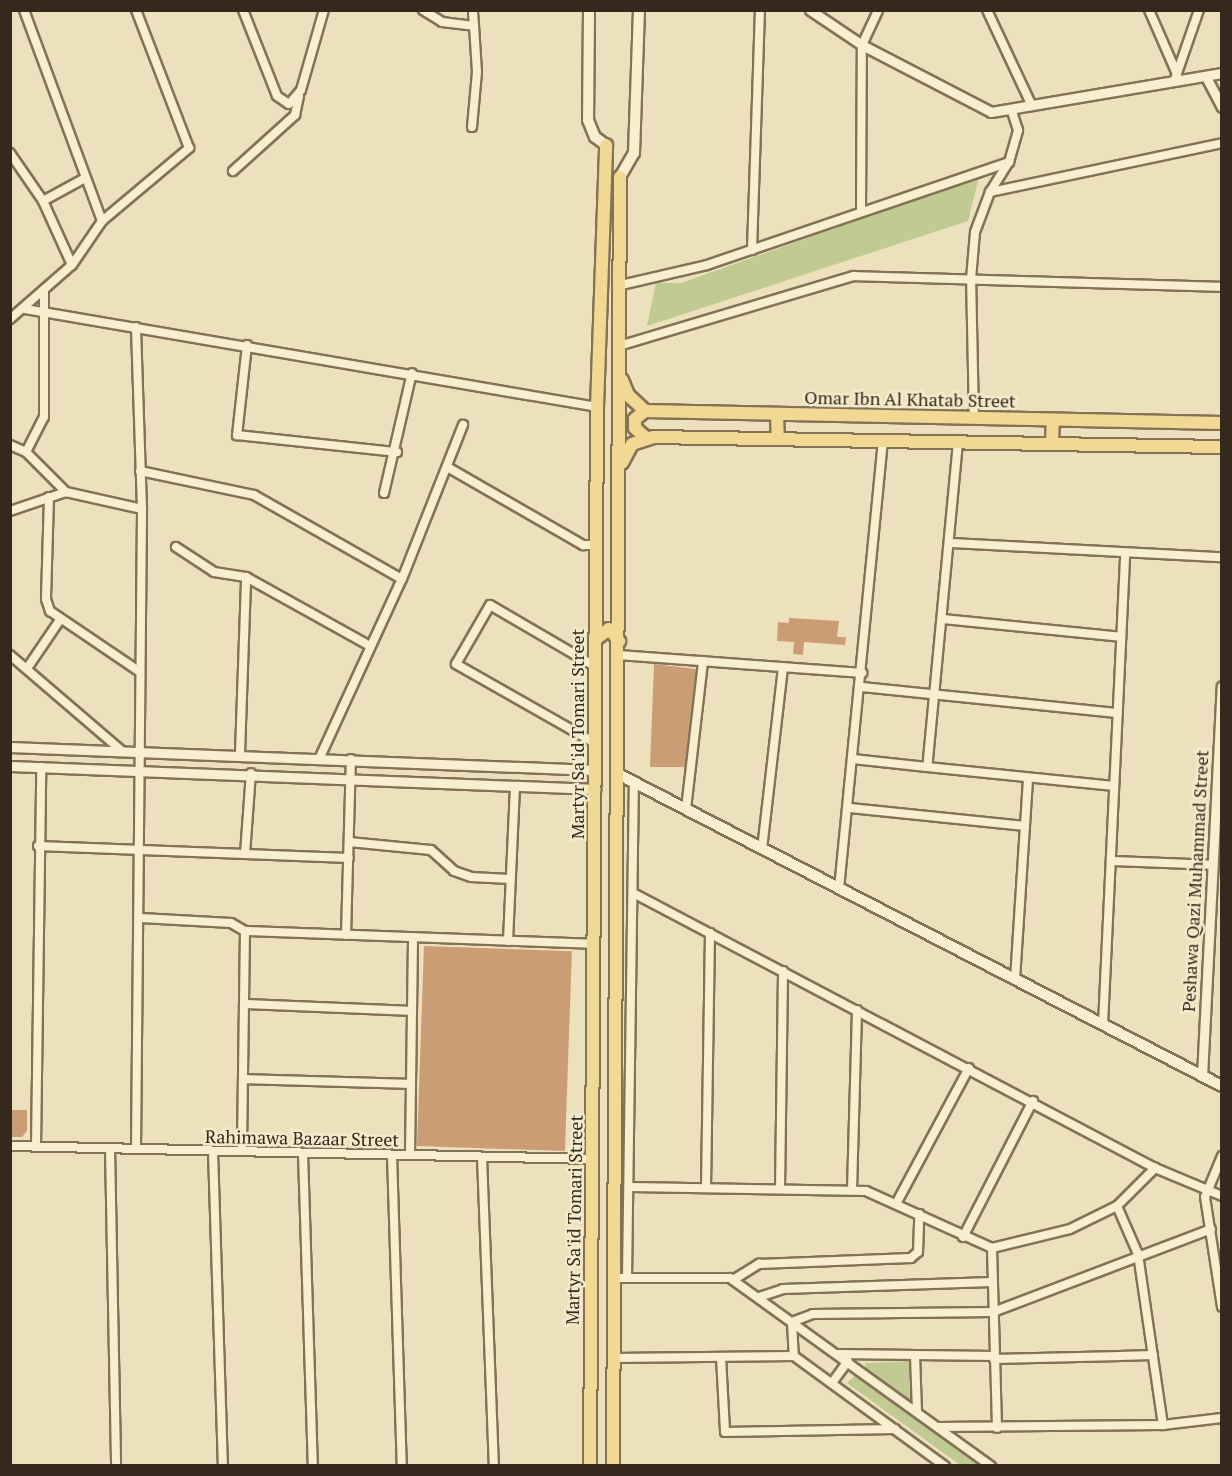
<!DOCTYPE html>
<style>
body{margin:0}
#map{position:relative;width:1232px;height:1476px;overflow:hidden;background:#ede1bd;font-family:"PT Serif",serif}
div>[style]{position:absolute}
[style*='--x']{left:calc(var(--x)*1px);top:calc(var(--y)*1px);width:calc(var(--w)*1px);rotate:calc(var(--a)*1deg)}
.green>*{inset:0;background:#c0ca92}
.building>*{inset:0;background:#ca9d74;transform-origin:0 0}
.roads{filter:drop-shadow(2px 0 #847257) drop-shadow(-2px 0 #847257) drop-shadow(0 2px #847257) drop-shadow(0 -2px #847257)}
.minor>*{height:8px;margin:-4px;padding:0 4px;transform-origin:4px;border-radius:4px;background:#f8eed0}
.tertiary>*{height:9px;margin:-4.5px;padding:0 4.5px;transform-origin:4.5px;border-radius:4.5px;background:#f8eed0}
.secondary>*{height:10px;margin:-5px;padding:0 5px;transform-origin:5px;border-radius:5px;background:#f8eed0}
.primary>*{height:12px;margin:-6px;padding:0 6px;transform-origin:6px;border-radius:6px;background:#f1d994}
span{translate:-50% -50%;white-space:nowrap;text-align:center;line-height:1.15;-webkit-text-stroke:5px #f4ebcd;paint-order:stroke}
.street-label{font-size:18px;color:#34291b}
.frame{position:absolute;inset:0;border:12px solid #34291b;pointer-events:none}
</style>
<div id="map">
<div class="green">
<div style="clip-path:polygon(979px 177px,968px 221px,647px 326px,656px 283px,681px 283px)"></div>
<div style="clip-path:polygon(909px 1361px,910px 1402px,864px 1369px,866px 1363px)"></div>
<div style="clip-path:polygon(857px 1374px,979px 1465px,960px 1465px,847px 1383px)"></div>
</div>
<div class="building">
<div style="clip-path:polygon(789px 618px,839px 621px,837px 637px,846px 637px,845px 645px,804px 642px,803px 655px,793px 654px,794px 642px,777px 641px,778px 622px,789px 623px)"></div>
<div style="clip-path:polygon(654px 664px,696px 669px,685px 767px,650px 767px)"></div>
<div style="left:424px;top:946px;width:148px;height:200px;rotate:2deg"></div>
<div style="clip-path:polygon(10px 1110px,27px 1110px,27px 1131px,22px 1137px,10px 1137px)"></div>
</div>
<div class="roads">
<div class="minor">
<div style="--x:24;--y:10;--w:225;--a:69.7"></div>
<div style="--x:243;--y:10;--w:92;--a:68.4"></div>
<div style="--x:277;--y:96;--w:14;--a:34"></div>
<div style="--x:289;--y:104;--w:18;--a:-49"></div>
<div style="--x:301;--y:90;--w:83;--a:-74"></div>
<div style="--x:423;--y:10;--w:22;--a:32"></div>
<div style="--x:442;--y:22;--w:32;--a:7"></div>
<div style="--x:474;--y:26;--w:16;--a:-94"></div>
<div style="--x:987;--y:10;--w:106;--a:64.9"></div>
<div style="--x:1149;--y:10;--w:70;--a:66.4"></div>
<div style="--x:1174;--y:82;--w:76;--a:-70.9"></div>
<div style="--x:472;--y:127;--w:55;--a:-84.8"></div>
<div style="--x:477;--y:72;--w:46;--a:-93.7"></div>
<div style="--x:10;--y:153;--w:58;--a:55.5"></div>
<div style="--x:43;--y:201;--w:70;--a:65.6"></div>
<div style="--x:233;--y:171;--w:84;--a:-42.1"></div>
<div style="--x:295;--y:115;--w:19;--a:-78"></div>
<div style="--x:990;--y:192;--w:237;--a:-11.9"></div>
<div style="--x:43;--y:201;--w:48;--a:-28.7"></div>
<div style="--x:861;--y:212;--w:167;--a:-89.7"></div>
<div style="--x:862;--y:45;--w:38;--a:-65"></div>
<div style="--x:752;--y:250;--w:240;--a:-88.1"></div>
<div style="--x:621;--y:285;--w:88;--a:-13.1"></div>
<div style="--x:707;--y:265;--w:319;--a:-18.8"></div>
<div style="--x:1009;--y:162;--w:33;--a:-74"></div>
<div style="--x:1018;--y:130;--w:19;--a:-108"></div>
<div style="--x:25;--y:309;--w:580;--a:9.72"></div>
<div style="--x:10;--y:319;--w:82;--a:-41.1"></div>
<div style="--x:72;--y:265;--w:53;--a:-55.7"></div>
<div style="--x:102;--y:221;--w:114;--a:-40"></div>
<div style="--x:189;--y:148;--w:148;--a:-111"></div>
<div style="--x:247;--y:345;--w:91;--a:96.3"></div>
<div style="--x:237;--y:435;--w:161;--a:6.1"></div>
<div style="--x:622;--y:345;--w:242;--a:-16.6"></div>
<div style="--x:854;--y:276;--w:368;--a:1.7"></div>
<div style="--x:974;--y:419;--w:140;--a:-91.2"></div>
<div style="--x:971;--y:279;--w:47;--a:-85.1"></div>
<div style="--x:975;--y:232;--w:43;--a:-69.4"></div>
<div style="--x:990;--y:192;--w:36;--a:-58"></div>
<div style="--x:958;--y:442;--w:326;--a:95.4"></div>
<div style="--x:927;--y:767;--w:188;--a:5.8"></div>
<div style="--x:10;--y:445;--w:17;--a:24"></div>
<div style="--x:26;--y:452;--w:57;--a:45"></div>
<div style="--x:26;--y:452;--w:39;--a:-63"></div>
<div style="--x:44;--y:417;--w:127;--a:-90"></div>
<div style="--x:449;--y:468;--w:155;--a:29.9"></div>
<div style="--x:583;--y:545;--w:13;--a:0"></div>
<div style="--x:140;--y:471;--w:116;--a:11.9"></div>
<div style="--x:254;--y:495;--w:170;--a:29.6"></div>
<div style="--x:384;--y:493;--w:123;--a:-76.9"></div>
<div style="--x:49;--y:497;--w:102;--a:91.7"></div>
<div style="--x:46;--y:599;--w:13;--a:72"></div>
<div style="--x:50;--y:611;--w:105;--a:34.1"></div>
<div style="--x:10;--y:511;--w:59;--a:-18.7"></div>
<div style="--x:66;--y:492;--w:78;--a:12.6"></div>
<div style="--x:951;--y:543;--w:271;--a:3"></div>
<div style="--x:176;--y:547;--w:45;--a:33.3"></div>
<div style="--x:214;--y:572;--w:32;--a:9"></div>
<div style="--x:246;--y:577;--w:142;--a:29.1"></div>
<div style="--x:942;--y:619;--w:180;--a:5.7"></div>
<div style="--x:10;--y:655;--w:149;--a:40.6"></div>
<div style="--x:619;--y:655;--w:244;--a:4.2"></div>
<div style="--x:28;--y:667;--w:57;--a:-55.8"></div>
<div style="--x:861;--y:687;--w:258;--a:5.8"></div>
<div style="--x:595;--y:743;--w:160;--a:-150.4"></div>
<div style="--x:456;--y:664;--w:68;--a:-60"></div>
<div style="--x:490;--y:605;--w:123;--a:30.3"></div>
<div style="--x:240;--y:753;--w:176;--a:-88"></div>
<div style="--x:320;--y:757;--w:196;--a:-65.3"></div>
<div style="--x:402;--y:579;--w:166;--a:-68.4"></div>
<div style="--x:853;--y:759;--w:74;--a:6.2"></div>
<div style="--x:850;--y:808;--w:176;--a:5.9"></div>
<div style="--x:686;--y:809;--w:149;--a:-83.4"></div>
<div style="--x:349;--y:842;--w:82;--a:5.6"></div>
<div style="--x:431;--y:850;--w:31;--a:42"></div>
<div style="--x:454;--y:871;--w:18;--a:19"></div>
<div style="--x:471;--y:877;--w:39;--a:3"></div>
<div style="--x:38;--y:846;--w:311;--a:2.2"></div>
<div style="--x:762;--y:849;--w:183;--a:-83.4"></div>
<div style="--x:245;--y:854;--w:81;--a:-85.8"></div>
<div style="--x:1111;--y:861;--w:102;--a:2.2"></div>
<div style="--x:839;--y:889;--w:450;--a:-84.4"></div>
<div style="--x:635;--y:894;--w:588;--a:27.79"></div>
<div style="--x:1155;--y:1168;--w:73;--a:22.7"></div>
<div style="--x:141;--y:918;--w:90;--a:3.2"></div>
<div style="--x:231;--y:923;--w:16;--a:30"></div>
<div style="--x:245;--y:931;--w:220;--a:90.8"></div>
<div style="--x:245;--y:931;--w:349;--a:2.1"></div>
<div style="--x:346;--y:935;--w:176;--a:-88.4"></div>
<div style="--x:508;--y:941;--w:155;--a:-87.4"></div>
<div style="--x:1015;--y:980;--w:202;--a:-86.3"></div>
<div style="--x:244;--y:1004;--w:166;--a:2.4"></div>
<div style="--x:1103;--y:1025;--w:472;--a:-87.3"></div>
<div style="--x:244;--y:1079;--w:166;--a:1.7"></div>
<div style="--x:10;--y:1146;--w:583;--a:1.28"></div>
<div style="--x:36;--y:1147;--w:380;--a:-89.2"></div>
<div style="--x:110;--y:1148;--w:318;--a:88.9"></div>
<div style="--x:136;--y:1149;--w:640;--a:-89.46"></div>
<div style="--x:142;--y:509;--w:182;--a:-91.9"></div>
<div style="--x:213;--y:1151;--w:315;--a:88.2"></div>
<div style="--x:303;--y:1153;--w:313;--a:88.2"></div>
<div style="--x:392;--y:1155;--w:311;--a:88.2"></div>
<div style="--x:410;--y:1155;--w:218;--a:-89.2"></div>
<div style="--x:1222;--y:1156;--w:44;--a:112.5"></div>
<div style="--x:1205;--y:1197;--w:111;--a:81.2"></div>
<div style="--x:482;--y:1157;--w:309;--a:87.8"></div>
<div style="--x:631;--y:1187;--w:235;--a:1"></div>
<div style="--x:866;--y:1191;--w:138;--a:24.3"></div>
<div style="--x:992;--y:1248;--w:80;--a:-13.7"></div>
<div style="--x:1070;--y:1229;--w:52;--a:-26.1"></div>
<div style="--x:1117;--y:1206;--w:54;--a:-45"></div>
<div style="--x:706;--y:1188;--w:255;--a:-89.1"></div>
<div style="--x:780;--y:1189;--w:218;--a:-89.2"></div>
<div style="--x:852;--y:1190;--w:180;--a:-88.4"></div>
<div style="--x:897;--y:1202;--w:152;--a:-61.8"></div>
<div style="--x:1117;--y:1206;--w:52;--a:66.4"></div>
<div style="--x:1138;--y:1254;--w:173;--a:81.7"></div>
<div style="--x:963;--y:1237;--w:153;--a:-62.8"></div>
<div style="--x:992;--y:1248;--w:180;--a:88.4"></div>
<div style="--x:614;--y:1278;--w:116;--a:0"></div>
<div style="--x:730;--y:1278;--w:322;--a:35.8"></div>
<div style="--x:627;--y:1278;--w:496;--a:-89.2"></div>
<div style="--x:733;--y:1280;--w:31;--a:-32"></div>
<div style="--x:759;--y:1264;--w:152;--a:-2.3"></div>
<div style="--x:911;--y:1258;--w:9;--a:-41"></div>
<div style="--x:918;--y:1252;--w:38;--a:-88"></div>
<div style="--x:759;--y:1297;--w:25;--a:-18"></div>
<div style="--x:783;--y:1289;--w:209;--a:-1.9"></div>
<div style="--x:792;--y:1322;--w:22;--a:-21"></div>
<div style="--x:813;--y:1314;--w:180;--a:-0.6"></div>
<div style="--x:993;--y:1312;--w:233;--a:-20.8"></div>
<div style="--x:792;--y:1322;--w:34;--a:87"></div>
<div style="--x:839;--y:1354;--w:155;--a:0.7"></div>
<div style="--x:915;--y:1355;--w:56;--a:88"></div>
<div style="--x:721;--y:1357;--w:75;--a:86.9"></div>
<div style="--x:725;--y:1432;--w:170;--a:-1"></div>
<div style="--x:614;--y:1358;--w:180;--a:-0.6"></div>
<div style="--x:794;--y:1356;--w:187;--a:36.1"></div>
<div style="--x:994;--y:1359;--w:159;--a:-1.4"></div>
<div style="--x:832;--y:1383;--w:27;--a:-54"></div>
<div style="--x:938;--y:1427;--w:225;--a:-0.5"></div>
<div style="--x:1163;--y:1425;--w:59;--a:-6.8"></div>
</div>
<div class="tertiary">
<div style="--x:810;--y:10;--w:63;--a:33.9"></div>
<div style="--x:862;--y:45;--w:145;--a:27.4"></div>
<div style="--x:991;--y:112;--w:234;--a:-9.6"></div>
<div style="--x:1206;--y:77;--w:34;--a:62"></div>
<div style="--x:10;--y:747;--w:585;--a:2.25"></div>
<div style="--x:10;--y:766;--w:586;--a:2.25"></div>
<div style="--x:1202;--y:1076;--w:390;--a:-87.1"></div>
</div>
<div class="secondary">
<div style="--x:589;--y:10;--w:110;--a:90.5"></div>
<div style="--x:588;--y:120;--w:18;--a:68"></div>
<div style="--x:595;--y:137;--w:14;--a:36"></div>
<div style="--x:620;--y:177;--w:28;--a:-60"></div>
<div style="--x:634;--y:153;--w:143;--a:-88"></div>
<div style="--x:618;--y:774;--w:680;--a:27.32"></div>
</div>
<div class="primary">
<div style="--x:622;--y:380;--w:16;--a:68"></div>
<div style="--x:628;--y:395;--w:23;--a:43"></div>
<div style="--x:645;--y:411;--w:577;--a:1.19"></div>
<div style="--x:645;--y:411;--w:13;--a:141"></div>
<div style="--x:635;--y:419;--w:9;--a:90"></div>
<div style="--x:635;--y:428;--w:15;--a:42"></div>
<div style="--x:777;--y:415;--w:24;--a:88"></div>
<div style="--x:1052;--y:444;--w:24;--a:-88"></div>
<div style="--x:622;--y:463;--w:21;--a:-62"></div>
<div style="--x:632;--y:444;--w:22;--a:-18"></div>
<div style="--x:653;--y:437;--w:569;--a:1.01"></div>
<div style="--x:596;--y:639;--w:16;--a:-38"></div>
<div style="--x:609;--y:629;--w:16;--a:50"></div>
<div style="--x:590;--y:1466;--w:1059;--a:-89.62"></div>
<div style="--x:597;--y:407;--w:262;--a:-88"></div>
<div style="--x:613;--y:1466;--w:1289;--a:-89.69"></div>
</div>
</div>
<div class="street-label">
<span style="left:910px;top:399px;rotate:1deg">Omar Ibn Al Khatab Street</span>
<span style="left:577px;top:734px;rotate:-90deg">Martyr Sa'id Tomari Street</span>
<span style="left:1195px;top:881px;rotate:-87deg">Peshawa Qazi Muhammad Street</span>
<span style="left:302px;top:1138px;rotate:1deg">Rahimawa Bazaar Street</span>
<span style="left:574px;top:1220px;rotate:-89deg">Martyr Sa'id Tomari Street</span>
</div>
<div class="frame"></div>
</div>
